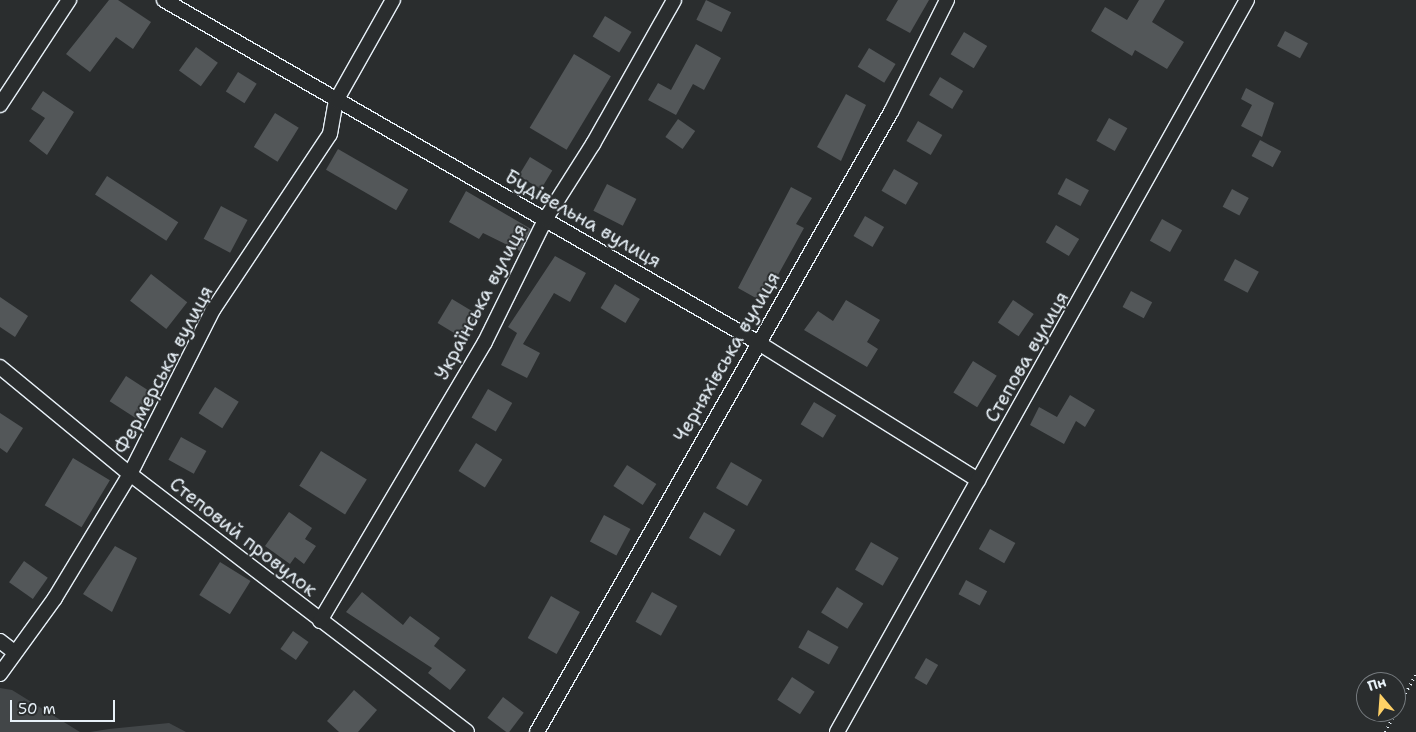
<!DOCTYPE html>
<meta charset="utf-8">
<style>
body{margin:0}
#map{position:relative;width:1416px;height:732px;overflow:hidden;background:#2a2d2e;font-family:"Shantell Sans",sans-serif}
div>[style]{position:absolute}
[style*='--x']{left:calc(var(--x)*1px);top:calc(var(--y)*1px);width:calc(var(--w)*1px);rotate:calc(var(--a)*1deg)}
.green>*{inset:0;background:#424648}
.building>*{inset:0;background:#535759;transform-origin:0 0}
.path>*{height:2.5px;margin-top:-1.25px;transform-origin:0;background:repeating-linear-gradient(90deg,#e8f1f8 0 1px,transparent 0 5px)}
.roads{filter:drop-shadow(1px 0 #e8f1f8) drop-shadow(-1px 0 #e8f1f8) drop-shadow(0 1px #e8f1f8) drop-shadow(0 -1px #e8f1f8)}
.minor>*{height:14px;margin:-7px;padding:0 7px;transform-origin:7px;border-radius:7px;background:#2a2d2e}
span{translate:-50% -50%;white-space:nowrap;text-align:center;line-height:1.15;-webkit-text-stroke:4px #2a2d2e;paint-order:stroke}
.street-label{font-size:19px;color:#e8f1f8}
.north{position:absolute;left:1356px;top:672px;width:50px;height:50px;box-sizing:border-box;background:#2a2d2e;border:1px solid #767b7f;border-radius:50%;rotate:342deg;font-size:14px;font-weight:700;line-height:20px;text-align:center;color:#e8f1f8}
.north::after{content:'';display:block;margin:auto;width:18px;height:22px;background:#ffd166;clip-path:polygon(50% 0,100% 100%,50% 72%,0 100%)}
.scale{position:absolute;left:10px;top:700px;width:105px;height:22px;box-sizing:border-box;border:2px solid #e8f1f8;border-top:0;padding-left:6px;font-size:15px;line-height:18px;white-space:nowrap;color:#e8f1f8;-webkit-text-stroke:4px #2a2d2e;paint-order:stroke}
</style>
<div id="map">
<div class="green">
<div style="clip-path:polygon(0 688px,12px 690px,80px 732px,0 732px)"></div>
<div style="clip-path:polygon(169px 723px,186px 732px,90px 732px,109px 729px)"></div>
</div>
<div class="building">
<div style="clip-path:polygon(109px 0,118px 0,151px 22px,133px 49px,116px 37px,90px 72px,66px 54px)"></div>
<div style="left:706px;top:0;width:28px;height:22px;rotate:26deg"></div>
<div style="clip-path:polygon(898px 0,929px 0,910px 33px,886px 20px)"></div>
<div style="clip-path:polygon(1139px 0,1165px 0,1152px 22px,1184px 42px,1167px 69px,1135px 50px,1132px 56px,1091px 31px,1105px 7px,1127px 20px)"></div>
<div style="left:605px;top:16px;width:31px;height:24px;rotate:31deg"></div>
<div style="left:1285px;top:31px;width:26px;height:17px;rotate:28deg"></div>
<div style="left:964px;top:32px;width:27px;height:26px;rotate:31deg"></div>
<div style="clip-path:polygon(696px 44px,721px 58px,704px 90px,693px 84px,676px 115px,648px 100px,658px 83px,671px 90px)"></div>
<div style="left:196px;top:47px;width:27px;height:29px;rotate:36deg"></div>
<div style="left:869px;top:48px;width:31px;height:22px;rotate:31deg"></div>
<div style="left:574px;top:54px;width:43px;height:86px;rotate:31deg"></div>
<div style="left:238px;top:72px;width:22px;height:23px;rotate:32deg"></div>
<div style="left:940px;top:77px;width:27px;height:21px;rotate:31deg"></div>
<div style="clip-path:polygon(1246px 88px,1274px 103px,1262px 137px,1241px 126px,1252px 105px,1241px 99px)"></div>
<div style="clip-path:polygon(43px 91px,74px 112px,47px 155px,29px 141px,45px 118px,31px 109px)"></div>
<div style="clip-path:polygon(846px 94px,866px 105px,841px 161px,817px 147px)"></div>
<div style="left:275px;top:113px;width:28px;height:40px;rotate:32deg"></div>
<div style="left:1109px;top:118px;width:21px;height:26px;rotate:29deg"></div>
<div style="left:678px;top:119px;width:21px;height:22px;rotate:35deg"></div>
<div style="left:918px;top:121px;width:28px;height:23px;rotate:30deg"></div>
<div style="left:1260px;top:140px;width:24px;height:18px;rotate:28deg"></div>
<div style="left:338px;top:149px;width:81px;height:24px;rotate:30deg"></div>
<div style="left:530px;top:157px;width:26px;height:22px;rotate:31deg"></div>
<div style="left:894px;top:169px;width:28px;height:25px;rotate:30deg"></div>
<div style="left:107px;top:176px;width:85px;height:22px;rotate:33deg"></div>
<div style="left:1066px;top:178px;width:26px;height:18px;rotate:28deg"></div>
<div style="left:607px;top:184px;width:33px;height:30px;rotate:27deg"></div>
<div style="clip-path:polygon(791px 187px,812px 198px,796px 224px,804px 228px,763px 302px,738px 288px)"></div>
<div style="left:1232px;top:189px;width:19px;height:20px;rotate:28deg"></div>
<div style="clip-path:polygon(466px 191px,531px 229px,520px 251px,483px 233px,479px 239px,449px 222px)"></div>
<div style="left:221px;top:206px;width:30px;height:37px;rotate:28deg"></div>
<div style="left:865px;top:216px;width:22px;height:23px;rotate:30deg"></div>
<div style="left:1162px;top:219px;width:23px;height:25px;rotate:29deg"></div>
<div style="left:1056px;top:225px;width:27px;height:20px;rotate:31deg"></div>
<div style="clip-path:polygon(555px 256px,586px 273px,570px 302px,554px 293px,523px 344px,540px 353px,527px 378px,501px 365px,517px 333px,508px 327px)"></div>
<div style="left:1235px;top:259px;width:27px;height:24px;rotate:28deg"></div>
<div style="left:151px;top:274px;width:46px;height:34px;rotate:38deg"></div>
<div style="left:615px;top:284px;width:29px;height:28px;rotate:31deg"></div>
<div style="left:1131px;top:291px;width:24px;height:18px;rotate:28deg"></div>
<div style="clip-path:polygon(0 297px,28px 316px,15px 337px,0 327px)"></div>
<div style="left:452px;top:299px;width:29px;height:28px;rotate:31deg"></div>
<div style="clip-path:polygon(846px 300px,880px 320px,867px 342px,878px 349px,867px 367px,804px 330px,818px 311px,833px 321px)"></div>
<div style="left:1013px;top:300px;width:25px;height:27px;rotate:34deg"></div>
<div style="left:973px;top:361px;width:28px;height:37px;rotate:32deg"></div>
<div style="left:126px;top:376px;width:35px;height:30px;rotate:33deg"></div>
<div style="left:215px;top:387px;width:28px;height:31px;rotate:32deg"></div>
<div style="left:488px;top:389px;width:28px;height:33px;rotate:30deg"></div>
<div style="clip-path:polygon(1070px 395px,1095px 410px,1085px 427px,1076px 421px,1064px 444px,1030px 425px,1039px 407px,1057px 417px)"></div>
<div style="left:814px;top:402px;width:26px;height:26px;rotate:31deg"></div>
<div style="clip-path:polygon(0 413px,23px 428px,7px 453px,0 448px)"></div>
<div style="left:181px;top:437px;width:29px;height:26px;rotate:29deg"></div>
<div style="left:476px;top:443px;width:31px;height:33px;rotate:32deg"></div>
<div style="left:321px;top:451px;width:54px;height:41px;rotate:32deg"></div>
<div style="left:73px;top:458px;width:43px;height:55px;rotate:31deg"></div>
<div style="left:731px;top:462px;width:36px;height:30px;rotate:30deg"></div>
<div style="left:627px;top:465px;width:35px;height:25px;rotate:33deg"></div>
<div style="clip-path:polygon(289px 512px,312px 528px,305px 539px,316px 546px,304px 564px,295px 557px,290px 564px,265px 546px)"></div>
<div style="left:704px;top:512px;width:36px;height:30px;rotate:30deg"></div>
<div style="left:604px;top:515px;width:30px;height:30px;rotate:28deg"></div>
<div style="left:990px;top:529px;width:29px;height:23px;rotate:29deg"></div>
<div style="left:871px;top:542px;width:32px;height:32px;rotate:30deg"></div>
<div style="clip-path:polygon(115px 546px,137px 558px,112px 612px,83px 594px)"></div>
<div style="left:24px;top:561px;width:29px;height:26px;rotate:35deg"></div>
<div style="left:220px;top:562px;width:36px;height:39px;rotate:32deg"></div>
<div style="left:966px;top:580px;width:24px;height:16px;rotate:28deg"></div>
<div style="left:837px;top:587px;width:31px;height:30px;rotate:32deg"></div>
<div style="clip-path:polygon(362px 592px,403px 625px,410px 616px,440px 638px,434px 646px,466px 670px,450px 690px,428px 673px,432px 668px,346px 612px)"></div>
<div style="left:652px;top:592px;width:29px;height:34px;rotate:29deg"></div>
<div style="left:551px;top:596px;width:33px;height:48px;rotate:29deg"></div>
<div style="left:808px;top:630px;width:35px;height:20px;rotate:29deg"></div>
<div style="left:293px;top:631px;width:19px;height:22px;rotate:35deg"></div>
<div style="left:926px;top:658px;width:14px;height:23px;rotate:30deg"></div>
<div style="left:792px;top:677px;width:27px;height:27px;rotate:33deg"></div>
<div style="clip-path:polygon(354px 690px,377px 710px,358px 732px,339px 732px,327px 721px)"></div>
<div style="left:503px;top:697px;width:26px;height:26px;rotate:37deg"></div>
</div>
<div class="path">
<div style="--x:1396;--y:711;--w:43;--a:-62.2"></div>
<div style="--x:1385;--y:732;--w:22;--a:-63"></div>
</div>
<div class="roads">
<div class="minor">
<div style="--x:164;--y:0;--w:685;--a:29.97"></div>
<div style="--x:757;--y:342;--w:261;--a:32"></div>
<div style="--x:0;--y:105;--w:126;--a:-56.7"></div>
<div style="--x:0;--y:367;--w:168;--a:39.5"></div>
<div style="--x:130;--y:474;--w:424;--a:37.4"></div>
<div style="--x:320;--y:621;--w:324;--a:-59.4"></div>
<div style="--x:485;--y:342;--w:138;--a:-63.8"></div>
<div style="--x:546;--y:218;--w:88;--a:-57.6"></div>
<div style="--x:593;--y:144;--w:165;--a:-60.6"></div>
<div style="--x:0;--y:641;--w:18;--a:38"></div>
<div style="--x:0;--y:674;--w:94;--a:-54.1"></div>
<div style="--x:55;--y:598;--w:145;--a:-58.8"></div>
<div style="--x:130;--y:474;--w:184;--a:-63.2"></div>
<div style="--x:213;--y:310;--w:211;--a:-56.4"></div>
<div style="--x:330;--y:134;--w:34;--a:-80"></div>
<div style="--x:336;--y:101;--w:116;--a:-60.6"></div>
<div style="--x:537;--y:732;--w:714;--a:-60.28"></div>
<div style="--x:891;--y:112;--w:125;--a:-63.4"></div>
<div style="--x:837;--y:732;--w:839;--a:-60.75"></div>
</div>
</div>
<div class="street-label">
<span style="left:583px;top:219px;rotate:30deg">Будівельна вулиця</span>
<span style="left:481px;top:302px;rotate:-62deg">Українська вулиця</span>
<span style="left:727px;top:357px;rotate:-60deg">Черняхівська вулиця</span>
<span style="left:1027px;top:357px;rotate:-60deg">Степова вулиця</span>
<span style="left:164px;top:370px;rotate:-62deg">Фермерська вулиця</span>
<span style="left:243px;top:537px;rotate:38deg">Степовий провулок</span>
</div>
<div class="north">Пн</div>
<div class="scale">50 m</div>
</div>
